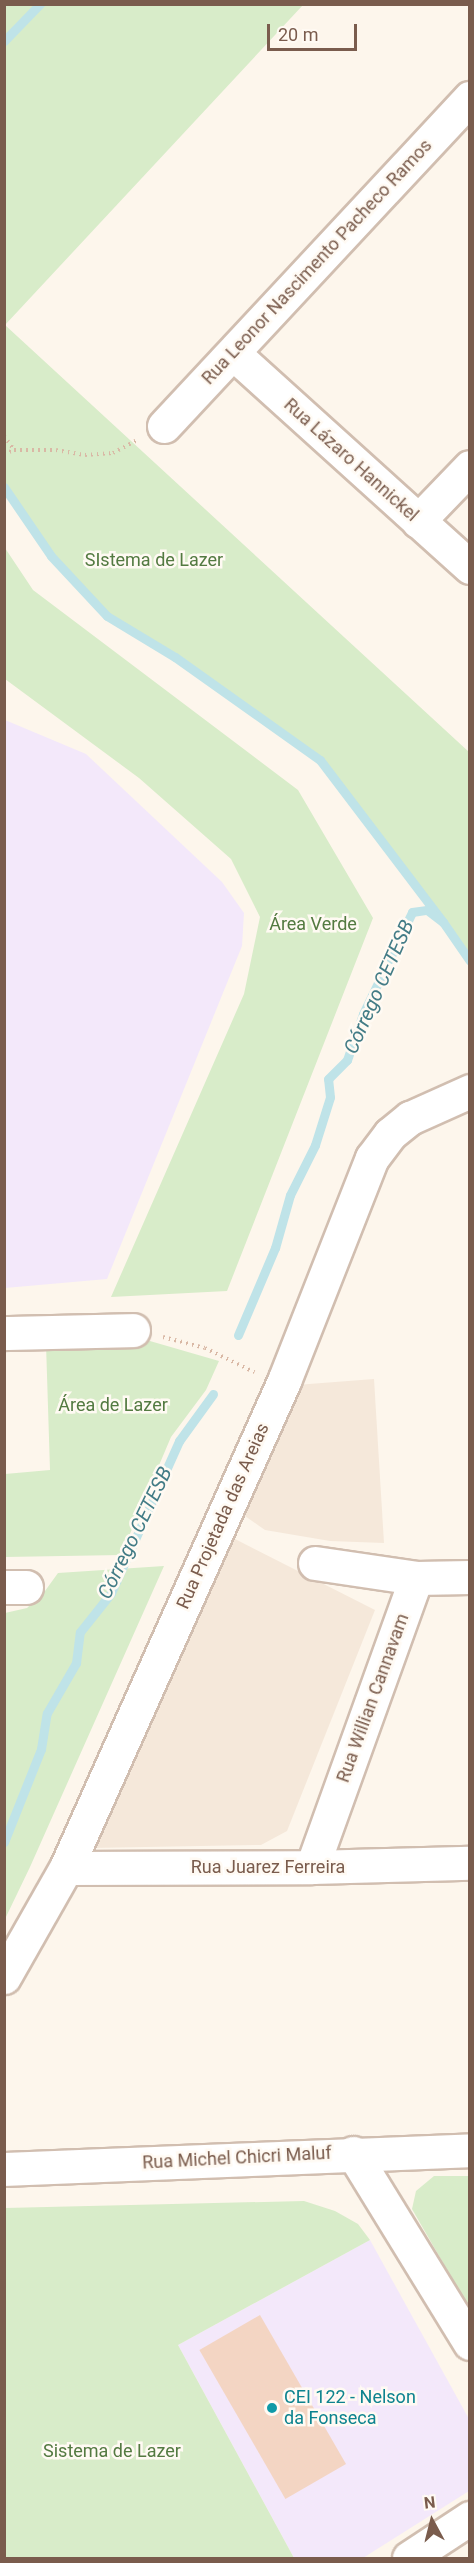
<!DOCTYPE html>
<meta charset="utf-8">
<style>
body{margin:0}
#map{position:relative;width:474px;height:2563px;overflow:hidden;background:#fdf6ec;font-family:Roboto,sans-serif}
div>[style]{position:absolute}
[style*='--x']{left:calc(var(--x)*1px);top:calc(var(--y)*1px);width:calc(var(--w)*1px);rotate:calc(var(--a)*1deg)}
.residential>*{inset:0;background:#f5e8da}
.education>*{inset:0;background:#f3e8fa}
.green>*{inset:0;background:#d8ecc9}
.stream>*{height:9px;margin:-4.5px;padding:0 4.5px;transform-origin:4.5px;border-radius:4.5px;background:#bfe3e8}
.building>*{inset:0;background:#f3d5c3;transform-origin:0 0}
.path>*{height:4px;margin-top:-2px;transform-origin:0;background:repeating-linear-gradient(90deg,#d9b8a5 0 1.5px,transparent 0 6px)}
.roads{filter:drop-shadow(2px 0 #d1beb0) drop-shadow(-2px 0 #d1beb0) drop-shadow(0 2px #d1beb0) drop-shadow(0 -2px #d1beb0)}
.minor>*{height:33px;margin:-16.5px;padding:0 16.5px;transform-origin:16.5px;border-radius:16.5px;background:#fff}
.tertiary>*{height:33px;margin:-16.5px;padding:0 16.5px;transform-origin:16.5px;border-radius:16.5px;background:#fff}
.secondary>*{height:33px;margin:-16.5px;padding:0 16.5px;transform-origin:16.5px;border-radius:16.5px;background:#fff}
.dots>*{width:16px;height:16px;translate:-50% -50%;box-sizing:border-box;border:3px solid #fffaf3;border-radius:50%}
span{translate:-50% -50%;white-space:nowrap;text-align:center;line-height:1.15;-webkit-text-stroke:5px #fffaf3;paint-order:stroke}
.street-label{font-size:18px;color:#7a5c4d}
.park-label{font-size:18px;color:#537a41}
.culture-label{font-size:18px;color:#0d838f}
.left{translate:0 -50%;text-align:left}
.water-label{font-size:20px;color:#437c86;font-style:italic}
.frame{position:absolute;inset:0;border:6px solid #7a5c4d;pointer-events:none}
.north{position:absolute;left:402px;top:2491px;width:60px;height:60px;-webkit-text-stroke:4px #fffaf3;paint-order:stroke;rotate:353deg;font-size:16px;font-weight:700;line-height:24px;text-align:center;color:#7a5c4d}
.north::after{content:'';display:block;margin:auto;width:21px;height:27px;background:#7a5c4d;clip-path:polygon(50% 0,100% 100%,50% 72%,0 100%)}
.scale{position:absolute;left:267px;top:24px;width:90px;height:27px;box-sizing:border-box;border:3px solid #7a5c4d;border-top:0;padding-left:8px;font-size:18px;line-height:21px;white-space:nowrap;color:#7a5c4d;-webkit-text-stroke:4px #fffaf3;paint-order:stroke}
</style>
<div id="map">
<div class="residential">
<div style="clip-path:polygon(374px 1379px,384px 1543px,330px 1541px,265px 1530px,235px 1509px,296px 1385px)"></div>
<div style="clip-path:polygon(235px 1539px,375px 1610px,287px 1831px,261px 1845px,90px 1848px,222px 1546px)"></div>
</div>
<div class="education">
<div style="clip-path:polygon(5px 720px,86px 754px,222px 882px,244px 913px,242px 946px,107px 1279px,5px 1288px)"></div>
<div style="clip-path:polygon(370px 2240px,469px 2419px,469px 2491px,363px 2558px,294px 2558px,178px 2345px)"></div>
</div>
<div class="green">
<div style="clip-path:polygon(4px 5px,303px 5px,5px 325px,469px 752px,469px 961px,320px 760px,175px 657px,107px 616px,51px 556px,5px 487px)"></div>
<div style="clip-path:polygon(5px 548px,33px 590px,298px 790px,373px 918px,227px 1291px,111px 1297px,244px 994px,260px 917px,231px 859px,139px 778px,5px 679px)"></div>
<div style="clip-path:polygon(143px 1339px,219px 1361px,206px 1390px,171px 1437px,121px 1555px,5px 1557px,5px 1474px,50px 1470px,46px 1344px)"></div>
<div style="clip-path:polygon(164px 1566px,30px 1867px,5px 1919px,5px 1613px,27px 1608px,45px 1591px,58px 1573px)"></div>
<div style="clip-path:polygon(434px 2176px,469px 2176px,469px 2308px,412px 2209px,416px 2191px)"></div>
<div style="clip-path:polygon(304px 2201px,335px 2211px,358px 2224px,370px 2240px,178px 2345px,294px 2558px,5px 2558px,5px 2208px)"></div>
</div>
<div class="stream">
<div style="--x:4;--y:41;--w:52;--a:-45.8"></div>
<div style="--x:4;--y:487;--w:83;--a:55.7"></div>
<div style="--x:51;--y:556;--w:82;--a:47"></div>
<div style="--x:107;--y:616;--w:79;--a:31.1"></div>
<div style="--x:175;--y:657;--w:178;--a:35.4"></div>
<div style="--x:320;--y:760;--w:203;--a:52.8"></div>
<div style="--x:238;--y:1335;--w:95;--a:-67"></div>
<div style="--x:275;--y:1248;--w:55;--a:-74.2"></div>
<div style="--x:290;--y:1195;--w:56;--a:-63.4"></div>
<div style="--x:315;--y:1145;--w:50;--a:-72.6"></div>
<div style="--x:330;--y:1097;--w:18;--a:-96"></div>
<div style="--x:328;--y:1079;--w:27;--a:-45"></div>
<div style="--x:347;--y:1060;--w:49;--a:-70.8"></div>
<div style="--x:363;--y:1014;--w:113;--a:-64.3"></div>
<div style="--x:412;--y:912;--w:15;--a:-8"></div>
<div style="--x:427;--y:910;--w:20;--a:37"></div>
<div style="--x:443;--y:922;--w:47;--a:55.3"></div>
<div style="--x:4;--y:1842;--w:100;--a:-68.3"></div>
<div style="--x:41;--y:1749;--w:36;--a:-81"></div>
<div style="--x:47;--y:1713;--w:58;--a:-59.9"></div>
<div style="--x:76;--y:1663;--w:31;--a:-83"></div>
<div style="--x:80;--y:1632;--w:50;--a:-51.5"></div>
<div style="--x:111;--y:1593;--w:167;--a:-65.9"></div>
<div style="--x:179;--y:1441;--w:58;--a:-54.1"></div>
</div>
<div class="building">
<div style="left:260px;top:2315px;width:172px;height:70px;rotate:60deg"></div>
</div>
<div class="path">
<div style="--x:4;--y:436;--w:17;--a:54"></div>
<div style="--x:4;--y:454;--w:11;--a:-22"></div>
<div style="--x:14;--y:450;--w:42;--a:0"></div>
<div style="--x:56;--y:450;--w:29;--a:10"></div>
<div style="--x:85;--y:455;--w:28;--a:-4"></div>
<div style="--x:113;--y:453;--w:27;--a:-28"></div>
<div style="--x:163;--y:1337;--w:43;--a:14.7"></div>
<div style="--x:205;--y:1348;--w:55;--a:26.1"></div>
</div>
<div class="roads">
<div class="minor">
<div style="--x:233;--y:353;--w:319;--a:42.1"></div>
<div style="--x:164;--y:426;--w:449;--a:-47"></div>
<div style="--x:418;--y:521;--w:75;--a:-46.1"></div>
<div style="--x:4;--y:1333;--w:129;--a:-1.3"></div>
<div style="--x:315;--y:1563;--w:102;--a:8.4"></div>
<div style="--x:416;--y:1578;--w:54;--a:-1.1"></div>
<div style="--x:4;--y:1587;--w:22;--a:0"></div>
<div style="--x:312;--y:1867;--w:307;--a:-70.2"></div>
<div style="--x:66;--y:1868;--w:246;--a:-0.2"></div>
<div style="--x:312;--y:1867;--w:158;--a:-1.5"></div>
</div>
<div class="tertiary">
<div style="--x:4;--y:1977;--w:125;--a:-60.4"></div>
<div style="--x:66;--y:1868;--w:534;--a:-65.88"></div>
<div style="--x:284;--y:1381;--w:240;--a:-68.5"></div>
<div style="--x:372;--y:1158;--w:30;--a:-53"></div>
<div style="--x:390;--y:1134;--w:26;--a:-39"></div>
<div style="--x:410;--y:1118;--w:66;--a:-24.2"></div>
<div style="--x:353;--y:2153;--w:223;--a:58.4"></div>
<div style="--x:4;--y:2169;--w:466;--a:-2.3"></div>
</div>
<div class="secondary">
<div style="--x:409;--y:2558;--w:73;--a:-33.3"></div>
</div>
</div>
<div class="dots">
<div style="left:272px;top:2408px;background:#0f9aa8"></div>
</div>
<div class="street-label">
<span style="left:317px;top:262px;rotate:-47deg">Rua Leonor Nascimento Pacheco Ramos</span>
<span style="left:351px;top:460px;rotate:42deg">Rua Lázaro Hannickel</span>
<span style="left:223px;top:1516px;rotate:-66deg">Rua Projetada das Areias</span>
<span style="left:373px;top:1698px;rotate:-70deg">Rua Willian Cannavam</span>
<span style="left:268px;top:1867px">Rua Juarez Ferreira</span>
<span style="left:237px;top:2158px;rotate:-3deg">Rua Michel Chicri Maluf</span>
</div>
<div class="park-label">
<span style="left:154px;top:560px">SIstema de Lazer</span>
<span style="left:313px;top:924px">Área Verde</span>
<span style="left:113px;top:1405px">Área de Lazer</span>
<span style="left:112px;top:2451px">Sistema de Lazer</span>
</div>
<div class="culture-label">
<span class="left" style="left:284px;top:2408px">CEI 122 - Nelson<br>da Fonseca</span>
</div>
<div class="water-label">
<span style="left:379px;top:987px;rotate:-66deg">Córrego CETESB</span>
<span style="left:135px;top:1533px;rotate:-64deg">Córrego CETESB</span>
</div>
<div class="frame"></div>
<div class="north">N</div>
<div class="scale">20 m</div>
</div>
